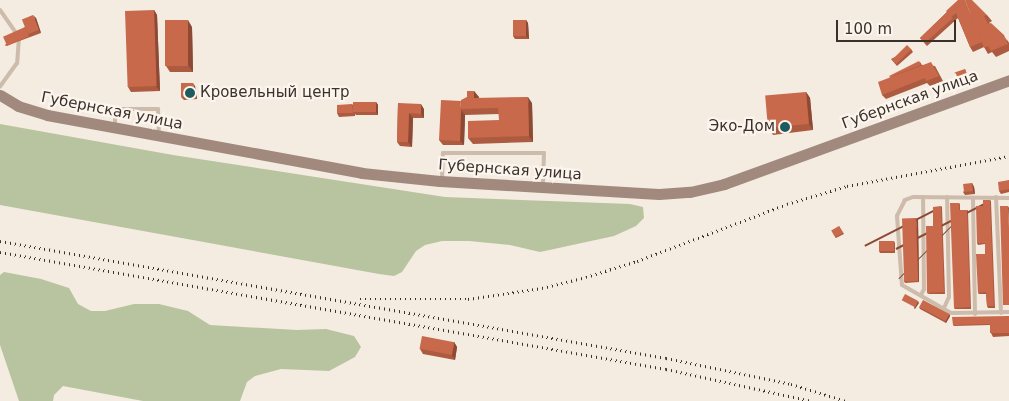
<!DOCTYPE html>
<meta charset="utf-8">
<style>
body{margin:0}
#map{position:relative;width:1009px;height:401px;overflow:hidden;background:#f4ebe1;font-family:"DejaVu Sans",sans-serif}
div>[style]{position:absolute}
[style*='--x']{left:calc(var(--x)*1px);top:calc(var(--y)*1px);width:calc(var(--w)*1px);rotate:calc(var(--a)*1deg)}
.green>*{inset:0;background:#b8c4a0}
.service>*{height:4px;margin:-2px;padding:0 2px;transform-origin:2px;border-radius:2px;background:#cdbbac}
.secondary>*{height:11px;margin:-5.5px;padding:0 5.5px;transform-origin:5.5px;border-radius:5.5px;background:#a18a7d}
.rail>*{height:2.5px;margin-top:-1.25px;transform-origin:0;background:repeating-linear-gradient(90deg,#3b302b 0 1px,transparent 0 5px)}
.wall>*{inset:0;background:#ac5a40}
.shaded-wall>*{inset:0;background:#8c4a34;transform-origin:0 0}
.building>*{inset:0;background:#c8694b;transform-origin:0 0}
.dots>*{width:14px;height:14px;translate:-50% -50%;box-sizing:border-box;border:2px solid #fbf5ee;border-radius:50%}
span{translate:-50% -50%;white-space:nowrap;text-align:center;line-height:1.15;-webkit-text-stroke:4.5px #fbf5ee;paint-order:stroke}
.poi-label{font-size:15px;color:#3b302b}
.left{translate:0 -50%;text-align:left}
.right{translate:-100% -50%;text-align:right}
.street-label{font-size:15px;color:#3b302b}
.scale{position:absolute;left:836px;top:20px;width:120px;height:22px;box-sizing:border-box;border:2px solid #3b302b;border-top:0;padding-left:6px;font-size:15px;line-height:18px;white-space:nowrap;color:#3b302b;-webkit-text-stroke:4px #fbf5ee;paint-order:stroke}
</style>
<div id="map">
<div class="green">
<div style="clip-path:polygon(0 124px,173px 155px,445px 197px,630px 204px,643px 207px,644px 218px,636px 226px,614px 236px,540px 252px,510px 245px,469px 241px,442px 241px,425px 245px,416px 251px,402px 272px,394px 276px,379px 274px,0 205px)"></div>
<div style="clip-path:polygon(4px 272px,41px 279px,69px 288px,78px 304px,91px 311px,105px 311px,134px 304px,159px 304px,188px 311px,210px 325px,297px 330px,326px 329px,354px 336px,361px 347px,355px 357px,329px 371px,281px 369px,255px 376px,247px 382px,240px 401px,143px 401px,63px 386px,54px 395px,53px 401px,19px 401px,0 345px,0 275px)"></div>
</div>
<div class="service">
<div style="--x:0;--y:10;--w:33;--a:55"></div>
<div style="--x:19;--y:37;--w:26;--a:94"></div>
<div style="--x:17;--y:63;--w:29;--a:126"></div>
<div style="--x:115;--y:125;--w:16;--a:-90"></div>
<div style="--x:115;--y:109;--w:43;--a:0"></div>
<div style="--x:158;--y:109;--w:26;--a:88"></div>
<div style="--x:442;--y:179;--w:26;--a:-88"></div>
<div style="--x:443;--y:153;--w:101;--a:0"></div>
<div style="--x:544;--y:153;--w:34;--a:92"></div>
<div style="--x:996;--y:197;--w:116;--a:87.5"></div>
<div style="--x:1009;--y:198;--w:96;--a:-179.4"></div>
<div style="--x:913;--y:197;--w:9;--a:159"></div>
<div style="--x:905;--y:200;--w:18;--a:117"></div>
<div style="--x:897;--y:216;--w:69;--a:85.9"></div>
<div style="--x:902;--y:285;--w:56;--a:29.7"></div>
<div style="--x:951;--y:313;--w:58;--a:-1"></div>
<div style="--x:973;--y:199;--w:115;--a:89"></div>
<div style="--x:921;--y:295;--w:7;--a:-63"></div>
<div style="--x:924;--y:289;--w:92;--a:-90.6"></div>
<div style="--x:944;--y:308;--w:12;--a:-66"></div>
<div style="--x:949;--y:297;--w:100;--a:-91.1"></div>
</div>
<div class="secondary">
<div style="--x:0;--y:95;--w:21;--a:31"></div>
<div style="--x:18;--y:106;--w:30;--a:17"></div>
<div style="--x:47;--y:115;--w:320;--a:10.4"></div>
<div style="--x:362;--y:173;--w:78;--a:5.9"></div>
<div style="--x:440;--y:181;--w:219;--a:3.4"></div>
<div style="--x:659;--y:194;--w:31;--a:-4"></div>
<div style="--x:690;--y:192;--w:35;--a:-13"></div>
<div style="--x:724;--y:184;--w:303;--a:-20"></div>
</div>
<div class="rail">
<div style="--x:0;--y:241;--w:676;--a:9.96"></div>
<div style="--x:666;--y:358;--w:128;--a:11.7"></div>
<div style="--x:791;--y:384;--w:58;--a:17.2"></div>
<div style="--x:0;--y:252;--w:676;--a:9.96"></div>
<div style="--x:666;--y:369;--w:148;--a:12.4"></div>
<div style="--x:360;--y:299;--w:108;--a:0"></div>
<div style="--x:468;--y:299;--w:75;--a:-8.5"></div>
<div style="--x:542;--y:288;--w:45;--a:-14"></div>
<div style="--x:586;--y:277;--w:53;--a:-17.4"></div>
<div style="--x:637;--y:261;--w:160;--a:-20.8"></div>
<div style="--x:787;--y:204;--w:63;--a:-16.7"></div>
<div style="--x:847;--y:186;--w:165;--a:-10.5"></div>
</div>
<div class="wall">
<div style="clip-path:polygon(154px 10px,157px 15px,160px 91px,131px 92px,128px 87px)"></div>
<div style="clip-path:polygon(947px 12px,987px 15px,992px 21px,989px 23px,1008px 41px,1009px 43px,1009px 51px,996px 57px,992px 52px,988px 54px,984px 47px,973px 52px,970px 47px,958px 18px,927px 46px,920px 38px)"></div>
<div style="clip-path:polygon(36px 18px,41px 33px,6px 46px,5px 45px,25px 27px)"></div>
<div style="clip-path:polygon(526px 20px,528px 23px,529px 39px,515px 39px,513px 36px)"></div>
<div style="clip-path:polygon(192px 27px,193px 72px,170px 72px,166px 66px)"></div>
<div style="clip-path:polygon(911px 49px,913px 52px,897px 66px,891px 59px)"></div>
<div style="clip-path:polygon(920px 62px,922px 65px,935px 66px,943px 81px,930px 86px,927px 83px,886px 99px,882px 95px,890px 77px)"></div>
<div style="clip-path:polygon(965px 69px,968px 77px,959px 81px,958px 79px)"></div>
<div style="clip-path:polygon(195px 86px,197px 99px,184px 100px,181px 97px)"></div>
<div style="clip-path:polygon(474px 91px,479px 98px,532px 103px,533px 142px,473px 144px,468px 138px,499px 120px,499px 114px,465px 115px,464px 145px,443px 145px,439px 140px,467px 97px)"></div>
<div style="clip-path:polygon(806px 92px,810px 98px,813px 130px,773px 135px,769px 129px)"></div>
<div style="clip-path:polygon(376px 102px,378px 105px,378px 115px,356px 115px,355px 114px,355px 116px,339px 117px,337px 113px,352px 104px,354px 106px)"></div>
<div style="clip-path:polygon(398px 103px,424px 109px,424px 118px,413px 118px,412px 147px,400px 146px,397px 142px)"></div>
<div style="clip-path:polygon(1009px 180px,1009px 192px,1001px 194px,999px 191px)"></div>
<div style="clip-path:polygon(972px 183px,974px 187px,975px 194px,965px 195px,963px 192px)"></div>
<div style="clip-path:polygon(990px 200px,991px 202px,995px 308px,988px 308px,987px 306px,986px 294px,979px 294px,978px 293px,985px 254px,985px 244px,978px 245px,977px 243px,983px 206px)"></div>
<div style="clip-path:polygon(959px 203px,960px 204px,960px 210px,967px 210px,968px 211px,971px 309px,955px 309px,954px 308px)"></div>
<div style="clip-path:polygon(941px 206px,942px 208px,945px 294px,929px 294px,927px 293px,933px 226px)"></div>
<div style="clip-path:polygon(918px 220px,919px 282px,905px 283px,904px 281px)"></div>
<div style="clip-path:polygon(839px 226px,844px 234px,836px 238px,835px 237px)"></div>
<div style="clip-path:polygon(894px 241px,895px 243px,895px 253px,880px 253px,879px 251px)"></div>
<div style="clip-path:polygon(919px 307px,949px 314px,950px 316px,946px 323px,920px 309px)"></div>
<div style="clip-path:polygon(1009px 316px,1009px 336px,993px 337px,991px 333px,990px 325px,954px 326px,953px 325px)"></div>
<div style="clip-path:polygon(454px 342px,457px 347px,455px 360px,423px 354px,420px 349px)"></div>
</div>
<div class="shaded-wall">
<div style="clip-path:polygon(154px 10px,157px 15px,160px 91px,156px 86px)"></div>
<div style="clip-path:polygon(33px 15px,36px 18px,41px 33px,39px 30px)"></div>
<div style="clip-path:polygon(188px 20px,192px 27px,193px 72px,188px 65px)"></div>
<div style="clip-path:polygon(526px 20px,528px 23px,529px 39px,526px 36px)"></div>
<div style="clip-path:polygon(193px 83px,195px 86px,197px 99px,195px 96px)"></div>
<div style="clip-path:polygon(474px 91px,479px 97px,479px 104px,474px 98px)"></div>
<div style="clip-path:polygon(806px 92px,810px 98px,813px 130px,809px 124px)"></div>
<div style="clip-path:polygon(528px 97px,532px 103px,533px 142px,529px 136px)"></div>
<div style="clip-path:polygon(376px 102px,378px 105px,378px 115px,376px 112px)"></div>
<div style="clip-path:polygon(421px 104px,424px 109px,424px 118px,421px 114px)"></div>
<div style="clip-path:polygon(461px 110px,465px 115px,464px 145px,460px 141px)"></div>
<div style="clip-path:polygon(409px 113px,413px 118px,412px 147px,408px 142px)"></div>
<div style="clip-path:polygon(972px 183px,974px 187px,975px 194px,973px 191px)"></div>
<div style="left:990px;top:200px;width:2px;height:106px;rotate:63deg"></div>
<div style="left:941px;top:206px;width:2px;height:86px;rotate:63deg"></div>
<div style="clip-path:polygon(1008px 206px,1009px 208px,1009px 228px)"></div>
<div style="left:967px;top:210px;width:1px;height:97px;rotate:45deg"></div>
<div style="clip-path:polygon(916px 218px,918px 220px,919px 282px,918px 281px)"></div>
<div style="clip-path:polygon(918px 301px,919px 303px,915px 309px,914px 308px)"></div>
<div style="clip-path:polygon(949px 314px,950px 316px,946px 323px,945px 321px)"></div>
<div style="clip-path:polygon(454px 342px,457px 347px,455px 360px,452px 355px)"></div>
</div>
<div class="building">
<div style="clip-path:polygon(958px 0,965px 0,982px 42px,970px 47px,956px 13px,951px 17px,946px 11px)"></div>
<div style="clip-path:polygon(965px 0,972px 0,987px 15px,984px 16px,988px 24px,991px 23px,1004px 35px,1008px 44px,991px 51px,988px 46px,984px 48px)"></div>
<div style="left:154px;top:10px;width:76px;height:29px;rotate:88deg"></div>
<div style="clip-path:polygon(947px 12px,953px 18px,925px 43px,920px 38px)"></div>
<div style="left:33px;top:15px;width:16px;height:12px;rotate:68deg"></div>
<div style="left:165px;top:20px;width:23px;height:46px"></div>
<div style="left:513px;top:20px;width:13px;height:16px"></div>
<div style="left:25px;top:27px;width:10px;height:24px;rotate:66deg"></div>
<div style="left:907px;top:45px;width:6px;height:21px;rotate:45deg"></div>
<div style="clip-path:polygon(919px 61px,921px 65px,890px 77px,889px 76px)"></div>
<div style="clip-path:polygon(931px 62px,939px 76px,926px 81px,925px 78px,882px 95px,878px 82px)"></div>
<div style="left:965px;top:69px;width:6px;height:11px;rotate:72deg"></div>
<div style="clip-path:polygon(181px 83px,193px 83px,195px 96px,181px 97px)"></div>
<div style="clip-path:polygon(467px 91px,474px 91px,474px 98px,528px 97px,529px 136px,468px 138px,468px 121px,499px 120px,498px 108px,460px 109px,461px 100px,467px 97px)"></div>
<div style="left:806px;top:92px;width:32px;height:41px;rotate:85deg"></div>
<div style="clip-path:polygon(441px 100px,461px 101px,460px 109px,461px 110px,460px 141px,439px 140px)"></div>
<div style="left:353px;top:102px;width:23px;height:10px"></div>
<div style="clip-path:polygon(398px 103px,421px 104px,421px 114px,409px 113px,408px 142px,397px 142px)"></div>
<div style="clip-path:polygon(352px 104px,353px 113px,337px 113px,337px 105px)"></div>
<div style="clip-path:polygon(1009px 180px,1009px 189px,999px 191px,998px 182px)"></div>
<div style="left:972px;top:183px;width:8px;height:9px;rotate:83deg"></div>
<div style="clip-path:polygon(983px 200px,990px 200px,994px 306px,987px 306px,986px 292px,978px 293px,976px 254px,985px 254px,985px 243px,977px 243px,976px 206px,983px 206px)"></div>
<div style="clip-path:polygon(950px 203px,959px 203px,959px 210px,967px 210px,970px 307px,954px 308px)"></div>
<div style="clip-path:polygon(941px 206px,944px 292px,927px 293px,926px 226px,933px 226px,933px 207px)"></div>
<div style="clip-path:polygon(1000px 206px,1008px 206px,1009px 228px,1009px 305px,1003px 305px)"></div>
<div style="left:916px;top:218px;width:63px;height:14px;rotate:88deg"></div>
<div style="left:839px;top:226px;width:8px;height:9px;rotate:60deg"></div>
<div style="left:879px;top:241px;width:15px;height:10px"></div>
<div style="left:905px;top:294px;width:15px;height:7px;rotate:28deg"></div>
<div style="left:923px;top:300px;width:30px;height:8px;rotate:28deg"></div>
<div style="clip-path:polygon(1009px 316px,1009px 322px,990px 322px,990px 324px,953px 325px,952px 317px)"></div>
<div style="left:990px;top:322px;width:19px;height:11px"></div>
<div style="left:422px;top:336px;width:33px;height:13px;rotate:11deg"></div>
</div>
<div class="dots">
<div style="left:190px;top:93px;background:#1f5a5e"></div>
<div style="left:785px;top:127px;background:#1f5a5e"></div>
</div>
<div class="poi-label">
<span class="left" style="left:200px;top:93px">Кровельный центр</span>
<span class="right" style="left:775px;top:127px">Эко-Дом</span>
</div>
<div class="street-label">
<span style="left:910px;top:100px;rotate:-20deg">Губернская улица</span>
<span style="left:112px;top:111px;rotate:11deg">Губернская улица</span>
<span style="left:510px;top:170px;rotate:4deg">Губернская улица</span>
</div>
<div class="scale">100 m</div>
</div>
